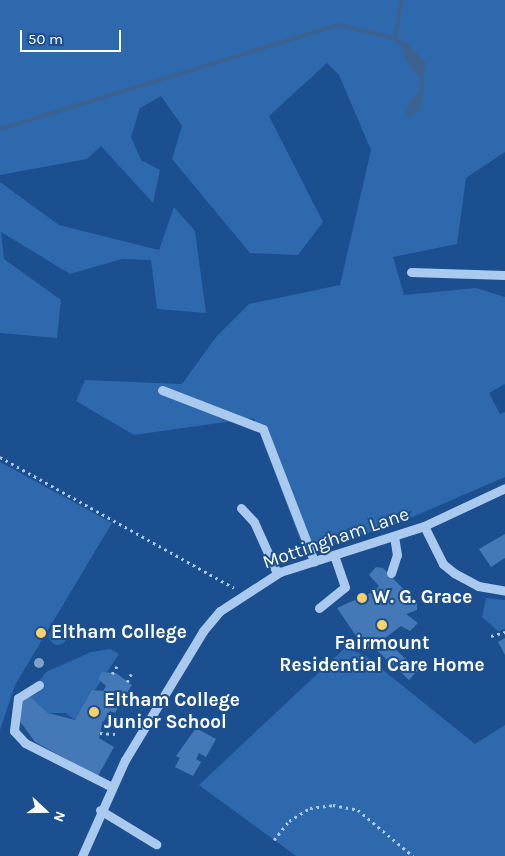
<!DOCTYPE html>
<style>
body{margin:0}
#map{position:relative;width:505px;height:856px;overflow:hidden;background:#1b4f8f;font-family:Karla,sans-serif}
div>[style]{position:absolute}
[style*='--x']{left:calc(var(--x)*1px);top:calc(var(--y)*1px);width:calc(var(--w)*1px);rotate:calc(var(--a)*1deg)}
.green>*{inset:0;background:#2e69ad}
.round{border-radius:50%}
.water>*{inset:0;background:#3c6290}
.stream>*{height:4px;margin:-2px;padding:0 2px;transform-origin:2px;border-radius:2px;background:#3c6290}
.building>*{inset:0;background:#4478b7}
.path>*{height:2.5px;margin-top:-1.25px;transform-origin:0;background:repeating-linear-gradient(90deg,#a9c9ee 0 2.5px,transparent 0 6.5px)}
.minor>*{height:9px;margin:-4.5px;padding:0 4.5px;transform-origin:4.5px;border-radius:4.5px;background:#a9c9ee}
.trees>*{width:10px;height:10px;margin:-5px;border-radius:50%;background:#7ea0ca}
.dots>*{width:14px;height:14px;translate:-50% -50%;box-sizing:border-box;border:2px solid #1b4f8f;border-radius:50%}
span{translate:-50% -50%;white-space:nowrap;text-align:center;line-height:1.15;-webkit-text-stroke:4px #1b4f8f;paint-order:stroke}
.street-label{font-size:19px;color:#fff}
.poi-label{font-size:19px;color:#fff;font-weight:700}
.left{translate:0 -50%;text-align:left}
.north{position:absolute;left:20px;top:786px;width:50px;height:50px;-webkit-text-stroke:4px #1b4f8f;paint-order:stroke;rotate:111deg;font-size:14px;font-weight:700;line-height:20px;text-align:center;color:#fff}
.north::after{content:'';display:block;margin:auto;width:18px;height:22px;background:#fff;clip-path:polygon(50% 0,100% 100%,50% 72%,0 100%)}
.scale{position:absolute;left:20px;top:30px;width:101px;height:22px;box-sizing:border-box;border:2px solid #fff;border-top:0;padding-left:6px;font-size:15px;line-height:18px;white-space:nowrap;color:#fff;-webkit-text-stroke:4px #1b4f8f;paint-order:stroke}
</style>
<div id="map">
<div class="green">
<div style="clip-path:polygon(0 0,505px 0,505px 152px,466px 178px,457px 244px,393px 257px,404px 295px,476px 288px,505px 297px,505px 384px,489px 393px,500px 414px,505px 412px,505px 477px,394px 525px,305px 552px,254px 418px,134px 435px,76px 401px,85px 380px,182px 384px,216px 337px,249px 304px,340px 285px,371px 150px,339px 75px,327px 63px,269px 116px,323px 222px,298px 255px,250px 253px,172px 159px,182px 126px,161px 96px,140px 108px,131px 137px,141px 160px,160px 170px,153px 203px,101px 146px,87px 159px,0 175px)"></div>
<div style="clip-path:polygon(0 182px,59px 225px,159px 250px,174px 207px,195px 231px,206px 313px,157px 309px,151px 260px,122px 259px,70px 274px,1px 232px,4px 259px,61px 300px,57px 338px,0 333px)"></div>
<div style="clip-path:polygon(0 462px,112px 523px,15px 685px,0 730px)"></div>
<div style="clip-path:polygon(486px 598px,505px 600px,505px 629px,498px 631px,482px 617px)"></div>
<div class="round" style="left:49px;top:627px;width:18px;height:18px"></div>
<div style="clip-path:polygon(346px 647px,367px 657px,475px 744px,505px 725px,505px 856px,296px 856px,199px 785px)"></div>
<div style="clip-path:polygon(110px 649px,119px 654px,75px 720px,66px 713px,48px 713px,28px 695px,46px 672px,91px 652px)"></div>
</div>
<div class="water">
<div style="clip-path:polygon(404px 40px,426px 63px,425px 73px,416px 75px,407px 61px,402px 52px)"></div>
<div style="clip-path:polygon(424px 90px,420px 110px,409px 118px,406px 112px,411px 99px)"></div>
</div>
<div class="stream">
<div style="--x:395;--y:38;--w:16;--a:45"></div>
<div style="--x:421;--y:94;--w:24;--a:-88"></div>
<div style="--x:0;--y:129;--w:354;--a:-17.1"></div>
<div style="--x:338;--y:25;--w:58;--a:12.8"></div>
<div style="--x:395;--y:38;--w:39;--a:-80"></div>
</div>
<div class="building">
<div style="clip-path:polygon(505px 534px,505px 558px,491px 567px,479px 549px)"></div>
<div style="clip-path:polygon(376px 567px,383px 568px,417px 603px,417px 610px,406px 614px,418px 623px,410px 631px,401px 626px,384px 639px,418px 670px,409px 680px,372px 646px,365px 649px,337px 608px,375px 591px,379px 586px,369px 575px)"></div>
<div style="clip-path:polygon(505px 638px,505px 655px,498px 642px)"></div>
<div style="clip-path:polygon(102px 672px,116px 673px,132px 685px,115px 713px,110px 711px,102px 724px,99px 738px,114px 747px,98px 776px,35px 742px,19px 720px,19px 706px,27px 694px,48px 713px,75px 720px,92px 690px,103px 691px,106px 686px,98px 679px)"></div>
<div style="clip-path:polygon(196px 728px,216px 739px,206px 757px,199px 753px,196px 759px,201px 762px,193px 776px,175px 767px,180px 758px,176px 756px)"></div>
</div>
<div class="path">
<div style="--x:0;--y:457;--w:268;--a:29.2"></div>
<div style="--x:491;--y:636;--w:15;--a:-16"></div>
<div style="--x:112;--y:674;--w:9;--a:-58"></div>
<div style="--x:127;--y:682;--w:9;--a:-63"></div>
<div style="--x:100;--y:733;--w:15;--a:4"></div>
<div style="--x:274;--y:840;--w:24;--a:-52"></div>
<div style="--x:289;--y:821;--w:25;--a:-32"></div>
<div style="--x:310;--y:808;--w:23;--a:-7"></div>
<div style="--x:333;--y:805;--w:25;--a:11"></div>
<div style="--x:358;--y:810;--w:72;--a:39.9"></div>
</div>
<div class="minor">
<div style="--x:411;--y:272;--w:94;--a:1.8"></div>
<div style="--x:162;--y:390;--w:108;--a:21.1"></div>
<div style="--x:263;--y:429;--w:142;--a:68.9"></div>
<div style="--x:241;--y:508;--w:19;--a:47"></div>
<div style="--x:254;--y:522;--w:56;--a:65.7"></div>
<div style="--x:424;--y:526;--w:42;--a:63.4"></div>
<div style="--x:443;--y:564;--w:14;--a:39"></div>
<div style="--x:454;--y:573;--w:27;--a:28"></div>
<div style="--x:478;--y:586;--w:27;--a:10"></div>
<div style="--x:391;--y:573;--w:19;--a:-72"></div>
<div style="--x:397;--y:555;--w:18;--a:-99"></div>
<div style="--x:319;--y:608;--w:33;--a:-39"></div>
<div style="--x:345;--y:587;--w:34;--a:-109"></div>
<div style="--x:39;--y:685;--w:25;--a:148"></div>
<div style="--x:18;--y:698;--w:33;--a:97"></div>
<div style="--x:14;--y:731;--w:16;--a:47"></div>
<div style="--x:25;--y:743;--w:97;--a:26.8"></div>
<div style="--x:100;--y:810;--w:66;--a:31.3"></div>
<div style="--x:82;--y:856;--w:105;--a:-65.9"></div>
<div style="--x:125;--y:760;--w:151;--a:-58.8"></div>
<div style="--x:203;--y:631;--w:26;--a:-50"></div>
<div style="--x:220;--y:611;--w:72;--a:-33"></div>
<div style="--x:280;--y:572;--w:151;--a:-17.7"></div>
<div style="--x:424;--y:526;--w:89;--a:-25.1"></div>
</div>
<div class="trees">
<div style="left:39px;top:663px"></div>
</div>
<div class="dots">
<div style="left:362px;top:598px;background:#ffd166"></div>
<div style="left:382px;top:625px;background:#ffd166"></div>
<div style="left:41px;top:633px;background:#ffd166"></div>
<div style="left:94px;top:712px;background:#ffd166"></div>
</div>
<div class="street-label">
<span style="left:336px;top:539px;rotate:-19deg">Mottingham Lane</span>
</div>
<div class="poi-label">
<span class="left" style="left:372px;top:598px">W. G. Grace</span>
<span class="left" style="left:51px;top:633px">Eltham College</span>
<span style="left:382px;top:655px">Fairmount<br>Residential Care Home</span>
<span class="left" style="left:104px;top:712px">Eltham College<br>Junior School</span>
</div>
<div class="north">N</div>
<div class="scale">50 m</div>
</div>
